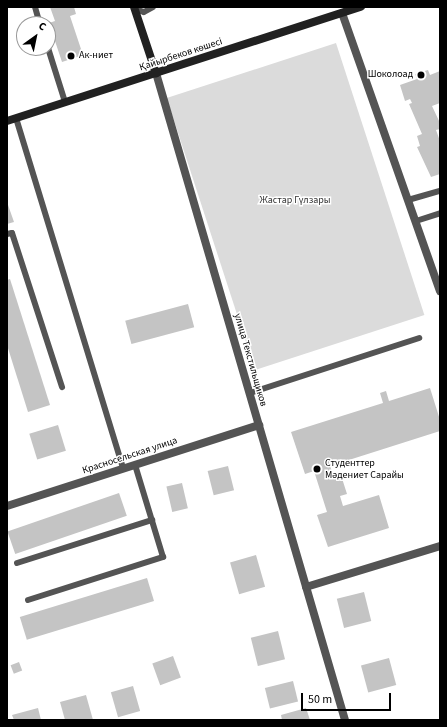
<!DOCTYPE html>
<meta charset="utf-8">
<style>
body{margin:0}
#map{position:relative;width:447px;height:727px;overflow:hidden;background:#fff;font-family:"Source Sans 3",sans-serif}
div>[style]{position:absolute}
[style*='--x']{left:calc(var(--x)*1px);top:calc(var(--y)*1px);width:calc(var(--w)*1px);rotate:calc(var(--a)*1deg)}
.green>*{inset:0;background:#dbdbdb;transform-origin:0 0}
.building>*{inset:0;background:#c4c4c4;transform-origin:0 0}
.lane>*{height:6px;margin:-3px;padding:0 3px;transform-origin:3px;border-radius:3px;background:#545454}
.street>*{height:8px;margin:-4px;padding:0 4px;transform-origin:4px;border-radius:4px;background:#545454}
.secondary>*{height:8px;margin:-4px;padding:0 4px;transform-origin:4px;border-radius:4px;background:#212121}
.dots>*{width:11px;height:11px;translate:-50% -50%;box-sizing:border-box;border:2px solid #fff;border-radius:50%}
span{translate:-50% -50%;white-space:nowrap;text-align:center;line-height:1.15;-webkit-text-stroke:3px #fff;paint-order:stroke}
.street-label{font-size:10px;color:#000}
.poi-label{font-size:10px;color:#000}
.left{translate:0 -50%;text-align:left}
.right{translate:-100% -50%;text-align:right}
.park-label{font-size:10px;color:#323232}
.frame{position:absolute;inset:0;border:8px solid #000;pointer-events:none}
.north{position:absolute;left:16px;top:16px;width:40px;height:40px;box-sizing:border-box;background:#fff;border:1px solid #999;border-radius:50%;rotate:33deg;font-size:11px;font-weight:700;line-height:16px;text-align:center;color:#000}
.north::after{content:'';display:block;margin:auto;width:14px;height:18px;background:#000;clip-path:polygon(50% 0,100% 100%,50% 72%,0 100%)}
.scale{position:absolute;left:301px;top:693px;width:90px;height:18px;box-sizing:border-box;border:2px solid #000;border-top:0;padding-left:5px;font-size:12px;line-height:14px;white-space:nowrap;color:#000;-webkit-text-stroke:3px #fff;paint-order:stroke}
</style>
<div id="map">
<div class="green">
<div style="left:336px;top:43px;width:286px;height:178px;rotate:72deg"></div>
</div>
<div class="building">
<div style="clip-path:polygon(50px 7px,74px 7px,76px 14px,70px 16px,83px 55px,62px 62px,49px 23px,55px 21px)"></div>
<div style="clip-path:polygon(428px 70px,430px 75px,440px 71px,440px 103px,432px 106px,440px 123px,440px 129px,436px 130px,440px 141px,440px 174px,431px 177px,417px 147px,420px 146px,417px 136px,422px 134px,409px 104px,412px 103px,410px 99px,405px 101px,400px 85px,417px 79px,415px 74px)"></div>
<div style="clip-path:polygon(7px 202px,14px 222px,7px 224px)"></div>
<div style="clip-path:polygon(10px 279px,50px 405px,28px 412px,7px 345px,7px 280px)"></div>
<div style="left:188px;top:304px;width:24px;height:65px;rotate:75deg"></div>
<div style="clip-path:polygon(430px 388px,440px 420px,440px 431px,330px 466px,333px 474px,340px 472px,347px 494px,340px 496px,343px 506px,379px 495px,389px 528px,328px 547px,317px 515px,327px 512px,314px 471px,305px 474px,291px 432px,383px 403px,380px 393px,386px 391px,389px 401px)"></div>
<div style="left:58px;top:425px;width:27px;height:30px;rotate:73deg"></div>
<div style="left:228px;top:466px;width:25px;height:21px;rotate:76deg"></div>
<div style="left:182px;top:483px;width:26px;height:16px;rotate:77deg"></div>
<div style="left:119px;top:493px;width:24px;height:118px;rotate:71deg"></div>
<div style="left:256px;top:555px;width:33px;height:27px;rotate:74deg"></div>
<div style="left:147px;top:578px;width:24px;height:133px;rotate:73deg"></div>
<div style="left:364px;top:592px;width:30px;height:28px;rotate:76deg"></div>
<div style="left:278px;top:631px;width:29px;height:28px;rotate:76deg"></div>
<div style="left:173px;top:656px;width:23px;height:22px;rotate:70deg"></div>
<div style="left:389px;top:658px;width:28px;height:29px;rotate:75deg"></div>
<div style="left:19px;top:662px;width:9px;height:9px;rotate:69deg"></div>
<div style="left:293px;top:681px;width:21px;height:29px;rotate:76deg"></div>
<div style="left:133px;top:686px;width:26px;height:23px;rotate:74deg"></div>
<div style="clip-path:polygon(86px 695px,93px 720px,65px 720px,60px 702px)"></div>
<div style="clip-path:polygon(38px 708px,41px 720px,14px 720px,12px 715px)"></div>
<div style="clip-path:polygon(306px 708px,310px 720px,282px 720px,281px 715px)"></div>
</div>
<div class="lane">
<div style="--x:35;--y:7;--w:18;--a:74"></div>
<div style="--x:135;--y:9;--w:9;--a:18"></div>
<div style="--x:144;--y:12;--w:10;--a:-29"></div>
<div style="--x:48;--y:48;--w:57;--a:72.5"></div>
<div style="--x:16;--y:118;--w:367;--a:73"></div>
<div style="--x:408;--y:200;--w:33;--a:-16"></div>
<div style="--x:416;--y:221;--w:25;--a:-18"></div>
<div style="--x:7;--y:234;--w:5;--a:-11"></div>
<div style="--x:12;--y:233;--w:162;--a:72"></div>
<div style="--x:250;--y:393;--w:178;--a:-18"></div>
<div style="--x:17;--y:563;--w:142;--a:-17.7"></div>
<div style="--x:28;--y:600;--w:142;--a:-17.7"></div>
<div style="--x:163;--y:557;--w:96;--a:-106.9"></div>
</div>
<div class="street">
<div style="--x:342;--y:13;--w:295;--a:70.6"></div>
<div style="--x:156;--y:73;--w:674;--a:73.72"></div>
<div style="--x:7;--y:506;--w:265;--a:-17.8"></div>
<div style="--x:306;--y:587;--w:140;--a:-17"></div>
</div>
<div class="secondary">
<div style="--x:134;--y:7;--w:70;--a:71.6"></div>
<div style="--x:7;--y:121;--w:372;--a:-17.9"></div>
</div>
<div class="dots">
<div style="left:71px;top:56px;background:#000"></div>
<div style="left:421px;top:75px;background:#000"></div>
<div style="left:317px;top:469px;background:#000"></div>
</div>
<div class="street-label">
<span style="left:181px;top:55px;rotate:-18deg">Қайырбеков көшесі</span>
<span style="left:250px;top:360px;rotate:74deg">улица Текстильщиков</span>
<span style="left:130px;top:456px;rotate:-18deg">Красносельская улица</span>
</div>
<div class="poi-label">
<span class="left" style="left:79px;top:56px">Ак-ниет</span>
<span class="right" style="left:413px;top:75px">Шоколоад</span>
<span class="left" style="left:325px;top:469px">Студенттер<br>Мәдениет Сарайы</span>
</div>
<div class="park-label">
<span style="left:295px;top:201px">Жастар Гүлзары</span>
</div>
<div class="frame"></div>
<div class="north">С</div>
<div class="scale">50 m</div>
</div>
